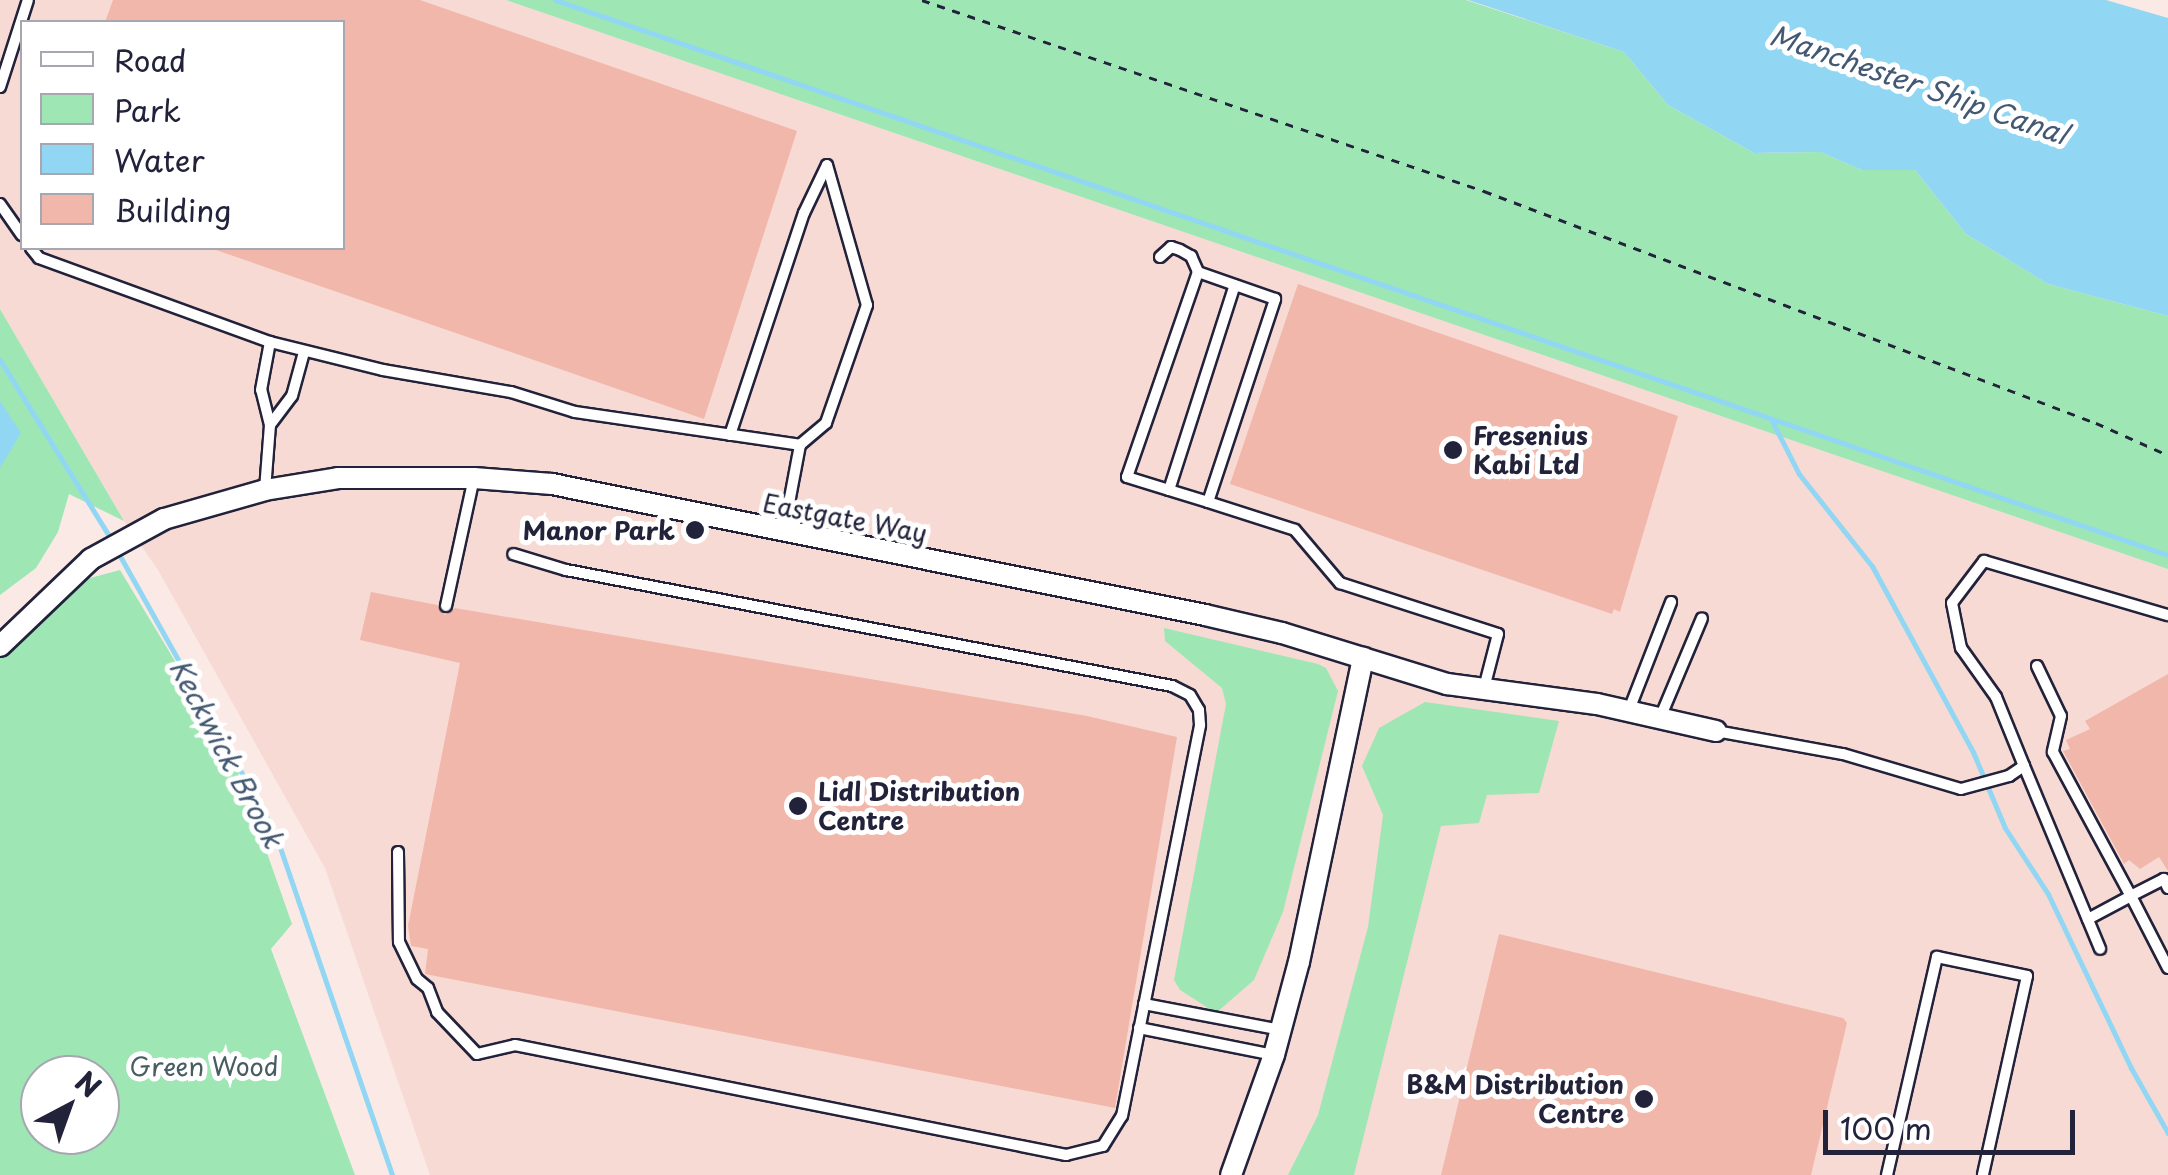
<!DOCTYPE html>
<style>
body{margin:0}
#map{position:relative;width:2168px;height:1175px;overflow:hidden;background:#fbe9e6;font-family:"Playpen Sans",sans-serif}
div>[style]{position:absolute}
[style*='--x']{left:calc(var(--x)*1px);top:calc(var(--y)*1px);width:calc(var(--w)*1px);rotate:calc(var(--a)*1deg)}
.built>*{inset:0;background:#f8dad4}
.green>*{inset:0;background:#9ee6b4}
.water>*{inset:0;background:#91d7f3}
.stream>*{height:5px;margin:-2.5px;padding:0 2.5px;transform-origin:2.5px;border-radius:2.5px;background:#91d7f3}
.building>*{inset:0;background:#f1b7aa}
.path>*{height:2.5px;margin-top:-1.25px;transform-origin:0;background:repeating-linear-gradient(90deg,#22223b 0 8px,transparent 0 16px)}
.roads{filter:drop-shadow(2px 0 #22223b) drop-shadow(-2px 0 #22223b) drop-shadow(0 2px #22223b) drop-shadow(0 -2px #22223b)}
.service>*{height:10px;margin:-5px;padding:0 5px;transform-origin:5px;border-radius:5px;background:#fff}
.minor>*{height:20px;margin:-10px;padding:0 10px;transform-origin:10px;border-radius:10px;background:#fff}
.dots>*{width:28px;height:28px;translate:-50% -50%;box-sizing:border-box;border:5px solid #fff;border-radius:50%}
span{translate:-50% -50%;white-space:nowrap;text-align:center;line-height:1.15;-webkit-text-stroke:10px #fff;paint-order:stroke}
.poi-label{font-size:25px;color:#22223b;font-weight:700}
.left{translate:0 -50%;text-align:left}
.right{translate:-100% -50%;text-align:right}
.street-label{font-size:25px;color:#22223b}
.park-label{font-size:25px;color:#475d5f}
.water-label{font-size:28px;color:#435872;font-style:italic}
.legend{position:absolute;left:20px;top:20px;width:325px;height:230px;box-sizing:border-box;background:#fff;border:2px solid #a7a7b1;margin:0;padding:12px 18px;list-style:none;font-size:30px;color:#22223b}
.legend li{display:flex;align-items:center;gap:20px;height:50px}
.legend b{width:50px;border:2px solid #a7a7b1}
.north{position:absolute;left:20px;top:1055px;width:100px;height:100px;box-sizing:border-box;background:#fff;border:2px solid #a7a7b1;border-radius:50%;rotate:41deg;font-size:28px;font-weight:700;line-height:40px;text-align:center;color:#22223b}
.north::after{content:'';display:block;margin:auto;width:35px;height:45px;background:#22223b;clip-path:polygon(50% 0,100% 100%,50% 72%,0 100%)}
.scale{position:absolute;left:1823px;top:1110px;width:252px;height:45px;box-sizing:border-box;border:5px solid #22223b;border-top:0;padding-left:12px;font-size:30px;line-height:35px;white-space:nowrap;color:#22223b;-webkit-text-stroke:8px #fff;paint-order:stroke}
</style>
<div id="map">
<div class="built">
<div style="clip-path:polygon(evenodd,0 0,506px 0,2168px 569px,2168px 1175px,430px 1175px,325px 868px,158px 570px,124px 521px,0 309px,0 0,22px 22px,342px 22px,342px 248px,22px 248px,22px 22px)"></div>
</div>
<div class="green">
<div style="clip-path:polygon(506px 0,1466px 0,1624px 52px,1668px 105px,1754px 153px,1820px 152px,1862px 170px,1915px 170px,1966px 234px,2048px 284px,2168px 316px,2168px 569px)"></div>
<div style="clip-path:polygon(0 309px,124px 521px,69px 494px,58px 532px,36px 568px,0 595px)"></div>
<div style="clip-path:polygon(evenodd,120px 570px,234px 759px,292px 924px,271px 949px,355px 1175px,0 1175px,0 646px,64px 585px,120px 570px,40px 1075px,100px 1075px,100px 1135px,40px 1135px,40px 1075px)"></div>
<div style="clip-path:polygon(1164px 628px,1318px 664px,1326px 668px,1338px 691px,1283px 912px,1254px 980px,1216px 1013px,1180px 990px,1174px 980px,1226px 704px,1222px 688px,1165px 641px)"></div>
<div style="clip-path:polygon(1425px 702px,1559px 721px,1539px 793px,1487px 795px,1479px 823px,1441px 826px,1354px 1175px,1288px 1175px,1318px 1115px,1368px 927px,1383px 815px,1362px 766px,1379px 728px)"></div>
</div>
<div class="water">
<div style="clip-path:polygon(1468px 0,2106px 0,2168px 18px,2168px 316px,2048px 284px,1966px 234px,1915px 170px,1862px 170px,1820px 152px,1754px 153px,1668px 105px,1624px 52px)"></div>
<div style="clip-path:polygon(0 401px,21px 433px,0 468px)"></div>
</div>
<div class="stream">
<div style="--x:555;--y:0;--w:1706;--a:18.99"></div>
<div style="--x:0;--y:360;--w:211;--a:58.2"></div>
<div style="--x:1772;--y:421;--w:59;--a:63"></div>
<div style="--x:1799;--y:474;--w:117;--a:51.6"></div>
<div style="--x:1872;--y:566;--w:212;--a:61.5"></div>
<div style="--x:1973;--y:752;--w:82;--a:67.2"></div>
<div style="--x:2005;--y:828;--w:79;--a:56.9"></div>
<div style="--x:2048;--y:894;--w:193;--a:64.5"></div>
<div style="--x:2131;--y:1068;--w:75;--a:60.4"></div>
<div style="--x:116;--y:549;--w:322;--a:60.7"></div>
<div style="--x:274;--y:830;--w:365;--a:71.1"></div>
</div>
<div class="building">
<div style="clip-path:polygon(113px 0,420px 0,797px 131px,704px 419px,216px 250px,342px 248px,342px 22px,105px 22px)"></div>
<div style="clip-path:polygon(1298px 284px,1678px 416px,1620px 612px,1614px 609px,1612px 614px,1230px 484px)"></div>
<div style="clip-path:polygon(371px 592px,437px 605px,445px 615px,455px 608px,1087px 716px,1177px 737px,1115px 1108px,425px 974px,428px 949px,411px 946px,408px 926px,460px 663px,360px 640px)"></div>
<div style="clip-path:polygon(2168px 674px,2168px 871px,2159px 857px,2140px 869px,2129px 860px,2124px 864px,2063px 751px,2070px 749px,2066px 740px,2090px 729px,2085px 721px)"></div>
<div style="clip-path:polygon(1499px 934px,1843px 1018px,1847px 1023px,1811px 1175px,1441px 1175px)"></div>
</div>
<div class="path">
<div style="--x:922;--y:0;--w:594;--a:18.77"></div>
<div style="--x:1484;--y:191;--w:654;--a:20.76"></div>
<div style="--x:2096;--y:423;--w:79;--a:24"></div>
</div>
<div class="roads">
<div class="service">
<div style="--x:0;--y:87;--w:91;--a:-72.2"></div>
<div style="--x:0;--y:204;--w:38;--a:55"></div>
<div style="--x:31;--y:248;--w:13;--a:51"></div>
<div style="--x:39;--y:258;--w:246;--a:20"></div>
<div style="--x:1160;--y:257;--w:15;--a:-42"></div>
<div style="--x:1171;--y:247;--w:9;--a:18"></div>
<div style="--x:1180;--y:250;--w:13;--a:29"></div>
<div style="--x:1191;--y:256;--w:17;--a:66"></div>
<div style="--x:270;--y:425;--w:36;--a:-53"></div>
<div style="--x:292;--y:396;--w:46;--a:-74.7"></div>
<div style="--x:730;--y:435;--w:234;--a:-71.6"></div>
<div style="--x:804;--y:213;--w:53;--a:-64.4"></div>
<div style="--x:827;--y:165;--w:146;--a:74.1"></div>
<div style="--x:867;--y:305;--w:125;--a:109.2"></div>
<div style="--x:826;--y:423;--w:34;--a:140"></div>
<div style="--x:265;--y:490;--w:65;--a:-85.6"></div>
<div style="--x:270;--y:425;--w:36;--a:-104"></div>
<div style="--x:261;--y:390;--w:49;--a:-79.4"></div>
<div style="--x:270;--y:342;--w:116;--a:13.9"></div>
<div style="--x:383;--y:370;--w:130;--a:9.8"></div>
<div style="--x:511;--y:392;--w:67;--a:17.4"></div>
<div style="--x:575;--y:412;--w:227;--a:8.3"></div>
<div style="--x:800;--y:445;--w:86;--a:100.7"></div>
<div style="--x:1169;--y:490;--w:215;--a:-72.2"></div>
<div style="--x:1208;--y:502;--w:214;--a:-71.7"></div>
<div style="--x:1275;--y:299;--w:82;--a:-160.7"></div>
<div style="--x:1198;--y:272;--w:217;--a:109.1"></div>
<div style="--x:1127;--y:477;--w:44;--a:17.2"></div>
<div style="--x:1169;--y:490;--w:41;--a:17.1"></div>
<div style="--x:1208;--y:502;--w:91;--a:17.8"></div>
<div style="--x:1295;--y:530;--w:70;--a:49.7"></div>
<div style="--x:1340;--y:583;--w:166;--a:17.9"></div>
<div style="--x:1498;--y:634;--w:56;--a:104.5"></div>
<div style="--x:446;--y:606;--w:131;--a:-77.7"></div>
<div style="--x:2037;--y:666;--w:55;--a:64.4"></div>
<div style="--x:2061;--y:716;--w:37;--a:103"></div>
<div style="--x:2053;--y:752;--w:164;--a:61.6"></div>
<div style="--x:2131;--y:896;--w:49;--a:151.9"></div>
<div style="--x:1629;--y:710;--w:116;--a:-68.7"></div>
<div style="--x:1660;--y:718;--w:108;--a:-67.2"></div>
<div style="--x:1716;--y:731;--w:129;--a:10.3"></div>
<div style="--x:1843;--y:754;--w:123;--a:16.5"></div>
<div style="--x:1961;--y:789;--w:50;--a:-15.2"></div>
<div style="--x:2009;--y:776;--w:18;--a:-34"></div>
<div style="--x:2024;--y:766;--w:198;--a:67.4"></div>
<div style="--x:2024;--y:766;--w:74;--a:-112.1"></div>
<div style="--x:1996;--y:697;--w:60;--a:-125.5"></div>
<div style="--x:1961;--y:648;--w:46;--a:-101.3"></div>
<div style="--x:1952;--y:603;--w:53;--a:-52.7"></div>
<div style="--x:1984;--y:561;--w:192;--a:16.4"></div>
<div style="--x:398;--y:852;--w:90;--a:89.4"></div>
<div style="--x:399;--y:942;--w:41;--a:64.1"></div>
<div style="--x:417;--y:979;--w:14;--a:39"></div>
<div style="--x:428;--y:988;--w:26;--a:69"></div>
<div style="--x:437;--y:1012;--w:58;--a:46.4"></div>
<div style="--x:477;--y:1054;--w:39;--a:-13"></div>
<div style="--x:515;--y:1045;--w:562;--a:11.29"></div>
<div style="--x:1066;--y:1155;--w:38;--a:-14"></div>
<div style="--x:1103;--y:1146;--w:36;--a:-58"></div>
<div style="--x:1122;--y:1116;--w:399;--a:-78.7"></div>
<div style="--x:1200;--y:725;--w:15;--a:-94"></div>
<div style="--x:1199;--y:710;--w:17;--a:-121"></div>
<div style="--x:1190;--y:695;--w:20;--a:-153"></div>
<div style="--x:1172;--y:686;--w:617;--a:-169.16"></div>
<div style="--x:566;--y:570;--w:55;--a:-163.2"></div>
<div style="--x:2168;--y:888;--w:10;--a:-114"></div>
<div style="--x:2164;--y:879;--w:37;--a:153"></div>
<div style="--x:2131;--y:896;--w:81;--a:62.8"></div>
<div style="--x:1144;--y:1004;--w:139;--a:10.7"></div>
<div style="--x:1139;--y:1028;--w:138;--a:11.3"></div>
<div style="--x:1887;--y:1175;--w:224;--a:-77.1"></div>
<div style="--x:1937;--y:957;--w:92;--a:11.9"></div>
<div style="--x:2027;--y:976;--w:204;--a:102.5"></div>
</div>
<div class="minor">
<div style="--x:0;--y:646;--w:126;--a:-43.7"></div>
<div style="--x:91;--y:559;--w:83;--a:-28.7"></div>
<div style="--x:164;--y:519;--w:105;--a:-16"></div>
<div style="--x:265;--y:490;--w:74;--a:-9.3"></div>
<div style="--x:338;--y:478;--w:136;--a:0"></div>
<div style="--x:474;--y:478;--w:78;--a:4.4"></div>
<div style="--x:552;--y:484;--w:666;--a:11.34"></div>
<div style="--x:1205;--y:615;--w:79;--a:13.2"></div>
<div style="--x:1282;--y:633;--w:173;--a:17.2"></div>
<div style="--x:1447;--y:684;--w:151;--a:7.6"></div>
<div style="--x:1597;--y:704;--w:122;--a:12.8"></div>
<div style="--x:1231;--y:1175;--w:127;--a:-70.3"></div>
<div style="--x:1274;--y:1055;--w:96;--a:-75"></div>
<div style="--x:1299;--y:962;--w:311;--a:-78.1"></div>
</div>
</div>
<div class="dots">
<div style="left:1453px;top:450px;background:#22223b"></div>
<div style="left:695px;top:530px;background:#22223b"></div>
<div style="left:798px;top:806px;background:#22223b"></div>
<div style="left:1644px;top:1099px;background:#22223b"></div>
</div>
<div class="poi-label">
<span class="left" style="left:1473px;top:450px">Fresenius<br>Kabi Ltd</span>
<span class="right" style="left:675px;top:530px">Manor Park</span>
<span class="left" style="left:818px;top:806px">Lidl Distribution<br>Centre</span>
<span class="right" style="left:1624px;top:1099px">B&amp;M Distribution<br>Centre</span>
</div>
<div class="street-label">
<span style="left:845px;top:518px;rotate:11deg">Eastgate Way</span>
</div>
<div class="park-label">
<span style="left:204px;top:1066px">Green Wood</span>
</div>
<div class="water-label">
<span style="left:1919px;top:84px;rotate:19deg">Manchester Ship Canal</span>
<span style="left:227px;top:753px;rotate:62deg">Keckwick Brook</span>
</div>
<ul class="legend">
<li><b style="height:12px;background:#fff"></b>Road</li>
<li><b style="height:28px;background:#9ee6b4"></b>Park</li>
<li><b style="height:28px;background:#91d7f3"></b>Water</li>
<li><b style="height:28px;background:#f1b7aa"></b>Building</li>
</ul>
<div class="north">N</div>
<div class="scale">100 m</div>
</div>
